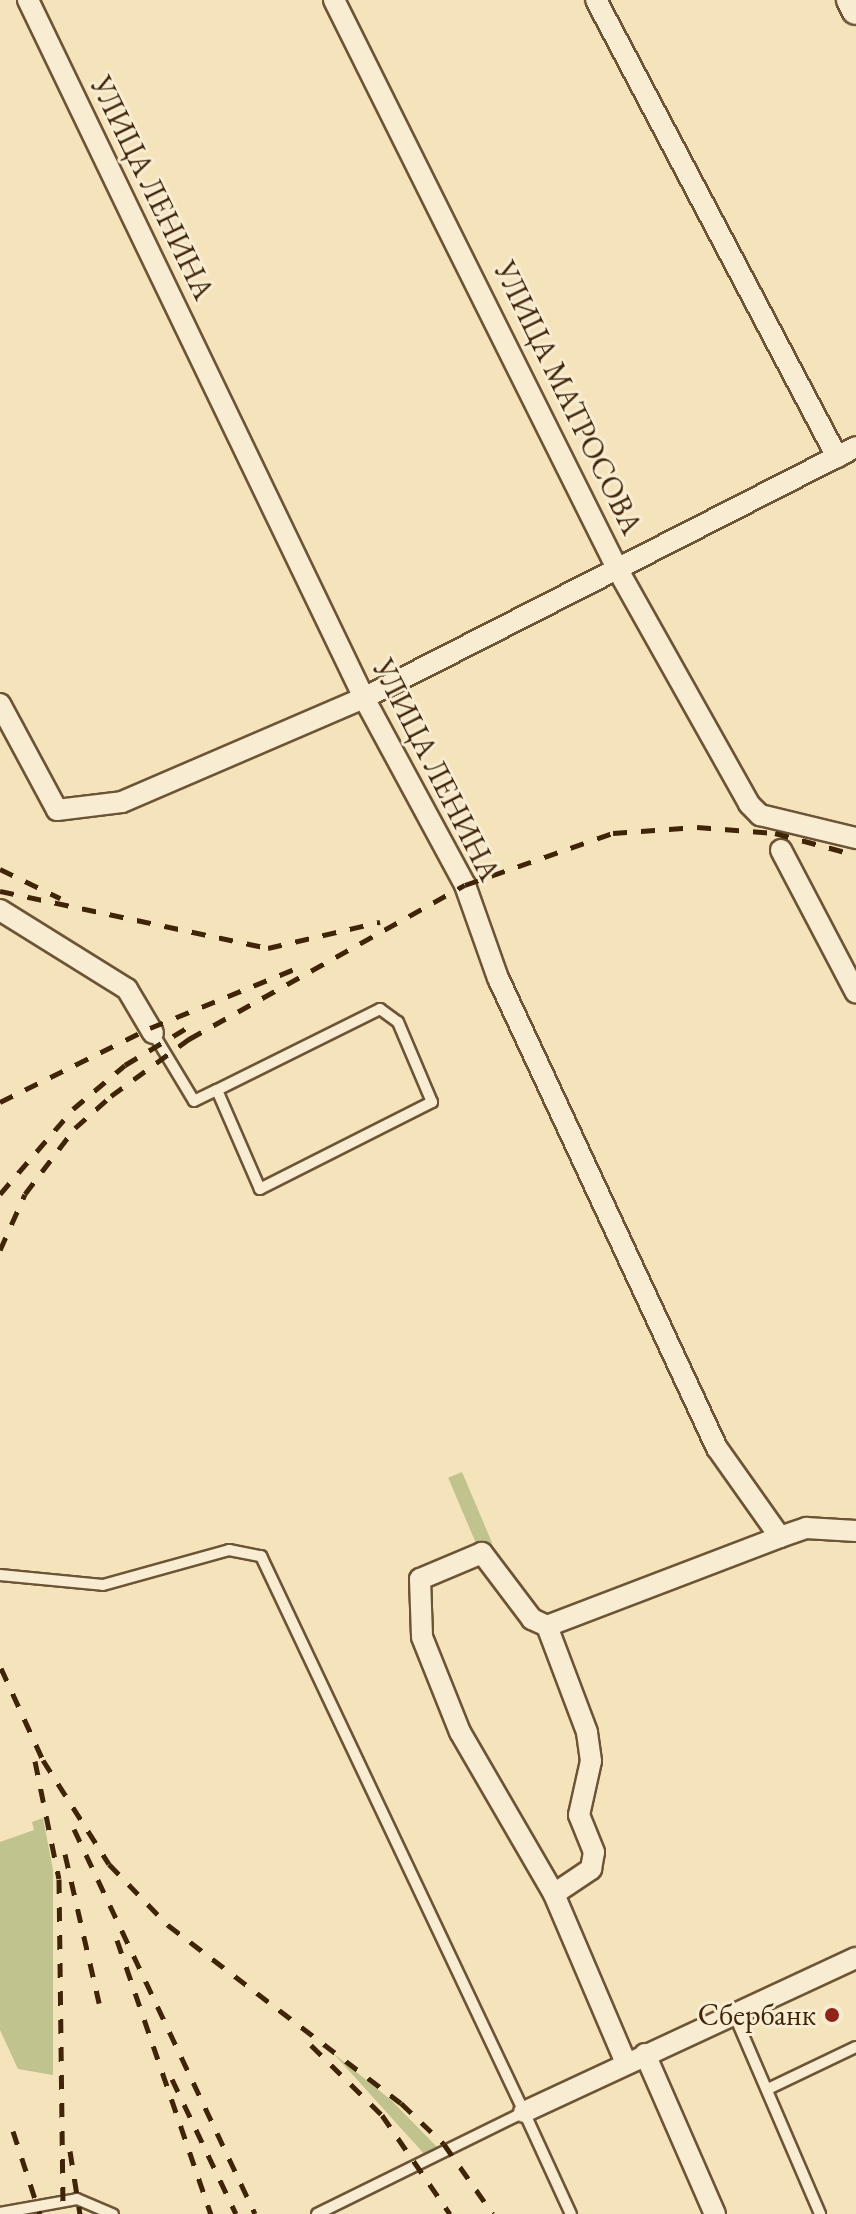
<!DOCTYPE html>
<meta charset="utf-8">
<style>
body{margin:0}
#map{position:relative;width:856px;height:2214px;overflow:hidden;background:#f5e3bc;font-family:"EB Garamond",serif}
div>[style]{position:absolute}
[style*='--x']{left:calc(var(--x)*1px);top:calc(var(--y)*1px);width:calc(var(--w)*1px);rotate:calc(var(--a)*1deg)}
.green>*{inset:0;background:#c0c38e;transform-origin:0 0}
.roads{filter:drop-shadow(2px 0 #6d5435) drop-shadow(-2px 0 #6d5435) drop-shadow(0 2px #6d5435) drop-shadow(0 -2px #6d5435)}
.lane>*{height:10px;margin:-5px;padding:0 5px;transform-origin:5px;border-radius:5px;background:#f8edd3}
.street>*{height:20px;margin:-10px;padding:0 10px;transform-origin:10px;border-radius:10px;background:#f8edd3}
.secondary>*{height:28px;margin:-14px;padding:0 14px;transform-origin:14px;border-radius:14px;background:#f8edd3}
.rail>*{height:5px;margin-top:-2.5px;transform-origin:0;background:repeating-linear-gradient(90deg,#402408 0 14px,transparent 0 28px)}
.dots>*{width:22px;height:22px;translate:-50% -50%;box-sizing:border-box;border:4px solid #f8edd3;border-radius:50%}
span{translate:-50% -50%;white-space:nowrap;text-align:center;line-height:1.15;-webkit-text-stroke:6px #f8edd3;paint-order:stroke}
.street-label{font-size:30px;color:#402408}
.poi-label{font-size:30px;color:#402408}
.right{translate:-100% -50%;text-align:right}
</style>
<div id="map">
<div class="green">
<div style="left:462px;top:1472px;width:77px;height:15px;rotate:67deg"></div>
<div style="clip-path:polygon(43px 1818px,53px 1870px,53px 2075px,18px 2069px,0 2030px,0 1842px,34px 1830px,32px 1822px)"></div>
<div style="clip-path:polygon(333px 2053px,391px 2100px,439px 2149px,426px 2156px)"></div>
</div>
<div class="roads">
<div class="lane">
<div style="--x:153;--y:1033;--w:79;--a:58.9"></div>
<div style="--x:194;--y:1101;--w:25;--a:-26"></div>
<div style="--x:217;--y:1090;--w:182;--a:-26.4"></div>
<div style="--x:380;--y:1009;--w:22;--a:36"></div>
<div style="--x:398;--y:1022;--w:87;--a:67"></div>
<div style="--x:432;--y:1102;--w:193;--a:153.2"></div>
<div style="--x:260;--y:1189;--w:108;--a:-113.5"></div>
<div style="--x:0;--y:1575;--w:103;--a:5.5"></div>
<div style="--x:103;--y:1585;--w:131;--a:-15.5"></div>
<div style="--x:229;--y:1550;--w:33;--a:11"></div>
<div style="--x:261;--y:1556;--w:615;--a:64.68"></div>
<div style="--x:734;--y:2014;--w:218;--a:66.7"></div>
<div style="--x:770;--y:2088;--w:95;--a:-25.5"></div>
<div style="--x:0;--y:2213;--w:78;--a:-10.3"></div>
<div style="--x:77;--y:2199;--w:39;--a:23"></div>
<div style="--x:317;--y:2214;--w:231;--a:-26.2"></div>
<div style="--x:524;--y:2112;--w:112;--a:65.3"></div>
</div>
<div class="street">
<div style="--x:28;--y:0;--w:775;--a:64.29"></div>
<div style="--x:364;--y:698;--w:213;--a:61.6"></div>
<div style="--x:465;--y:885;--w:99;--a:70.5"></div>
<div style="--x:498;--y:978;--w:519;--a:65.02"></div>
<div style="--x:717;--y:1448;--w:109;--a:54.7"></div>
<div style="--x:780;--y:1537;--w:28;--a:-19"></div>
<div style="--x:806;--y:1528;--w:50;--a:3.4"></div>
<div style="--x:334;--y:0;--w:639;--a:63.52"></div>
<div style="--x:619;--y:572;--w:266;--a:60.7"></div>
<div style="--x:749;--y:804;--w:16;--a:45"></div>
<div style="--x:760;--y:815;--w:99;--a:13.5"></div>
<div style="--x:596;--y:0;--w:517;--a:62.19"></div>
<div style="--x:0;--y:704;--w:120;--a:61.7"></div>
<div style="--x:57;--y:810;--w:65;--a:-7"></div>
<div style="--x:122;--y:802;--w:263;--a:-23.3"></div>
<div style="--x:364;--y:698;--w:552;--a:-27.03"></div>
<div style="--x:781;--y:850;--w:161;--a:62.3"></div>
<div style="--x:0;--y:910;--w:150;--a:31.9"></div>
<div style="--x:127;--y:989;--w:51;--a:59.4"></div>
<div style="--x:547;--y:1626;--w:17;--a:-155"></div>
<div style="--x:532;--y:1619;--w:83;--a:-127.1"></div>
<div style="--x:482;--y:1553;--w:67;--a:157.2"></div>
<div style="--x:420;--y:1579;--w:58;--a:88"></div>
<div style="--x:422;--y:1637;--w:102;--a:68.2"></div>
<div style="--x:460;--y:1732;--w:187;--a:59.9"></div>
<div style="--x:645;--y:2054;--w:175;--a:66.4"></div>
<div style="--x:626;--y:2063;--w:184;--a:-113.1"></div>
<div style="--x:554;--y:1894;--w:45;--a:-34"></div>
<div style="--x:591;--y:1869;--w:17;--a:-80"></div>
<div style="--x:594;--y:1852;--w:40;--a:-112"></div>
<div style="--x:579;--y:1815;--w:55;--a:-77.5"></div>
<div style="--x:591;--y:1761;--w:29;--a:-98"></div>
<div style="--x:587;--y:1732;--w:113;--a:-110.7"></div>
<div style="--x:547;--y:1626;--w:249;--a:-20.9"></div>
<div style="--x:524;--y:2112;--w:366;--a:-24.9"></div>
</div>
<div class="secondary">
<div style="--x:851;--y:0;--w:11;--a:63"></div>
</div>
</div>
<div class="rail">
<div style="--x:0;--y:869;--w:67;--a:25.8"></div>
<div style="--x:0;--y:891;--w:274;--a:12"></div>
<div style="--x:268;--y:948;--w:115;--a:-13.1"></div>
<div style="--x:0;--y:1102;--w:167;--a:-26.3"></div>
<div style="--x:150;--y:1028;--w:159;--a:-22.2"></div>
<div style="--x:0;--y:1194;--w:112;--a:-49.3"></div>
<div style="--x:73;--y:1109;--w:68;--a:-40.2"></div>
<div style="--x:125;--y:1065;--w:76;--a:-31"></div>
<div style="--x:0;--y:1250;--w:61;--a:-65.9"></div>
<div style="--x:25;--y:1194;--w:83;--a:-52.9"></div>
<div style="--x:75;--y:1128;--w:48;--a:-41.6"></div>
<div style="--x:111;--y:1096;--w:97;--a:-36.2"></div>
<div style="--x:189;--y:1039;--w:316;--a:-29.2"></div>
<div style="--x:465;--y:885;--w:157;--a:-19.4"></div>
<div style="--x:613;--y:833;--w:84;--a:-4.1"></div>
<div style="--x:697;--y:827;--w:78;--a:4.4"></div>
<div style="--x:775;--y:833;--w:84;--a:15.2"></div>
<div style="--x:1;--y:1668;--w:101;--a:65.5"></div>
<div style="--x:43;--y:1760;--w:123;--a:57.6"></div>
<div style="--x:109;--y:1864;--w:85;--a:46"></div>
<div style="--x:168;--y:1925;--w:293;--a:37.4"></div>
<div style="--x:401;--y:2103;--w:59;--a:43.6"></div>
<div style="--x:444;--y:2144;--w:85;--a:55"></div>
<div style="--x:35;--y:1761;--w:120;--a:78.5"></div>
<div style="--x:59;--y:1879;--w:335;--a:89.3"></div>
<div style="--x:74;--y:1829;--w:425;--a:64.8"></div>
<div style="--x:65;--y:1854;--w:153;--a:77.1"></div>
<div style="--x:117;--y:1940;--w:290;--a:71.1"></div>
<div style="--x:311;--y:2045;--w:100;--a:44.6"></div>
<div style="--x:382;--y:2115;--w:120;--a:55.5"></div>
<div style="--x:172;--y:2079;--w:149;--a:64.6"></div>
<div style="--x:13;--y:2131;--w:87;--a:72"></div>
<div style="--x:70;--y:2151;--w:64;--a:81"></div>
</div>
<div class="dots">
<div style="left:832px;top:2015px;background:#8f2418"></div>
</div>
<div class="street-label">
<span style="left:152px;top:188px;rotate:64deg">УЛИЦА ЛЕНИНА</span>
<span style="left:568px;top:398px;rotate:64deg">УЛИЦА МАТРОСОВА</span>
<span style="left:436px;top:770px;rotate:63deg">УЛИЦА ЛЕНИНА</span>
</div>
<div class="poi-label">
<span class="right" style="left:816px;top:2015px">Сбербанк</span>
</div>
</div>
